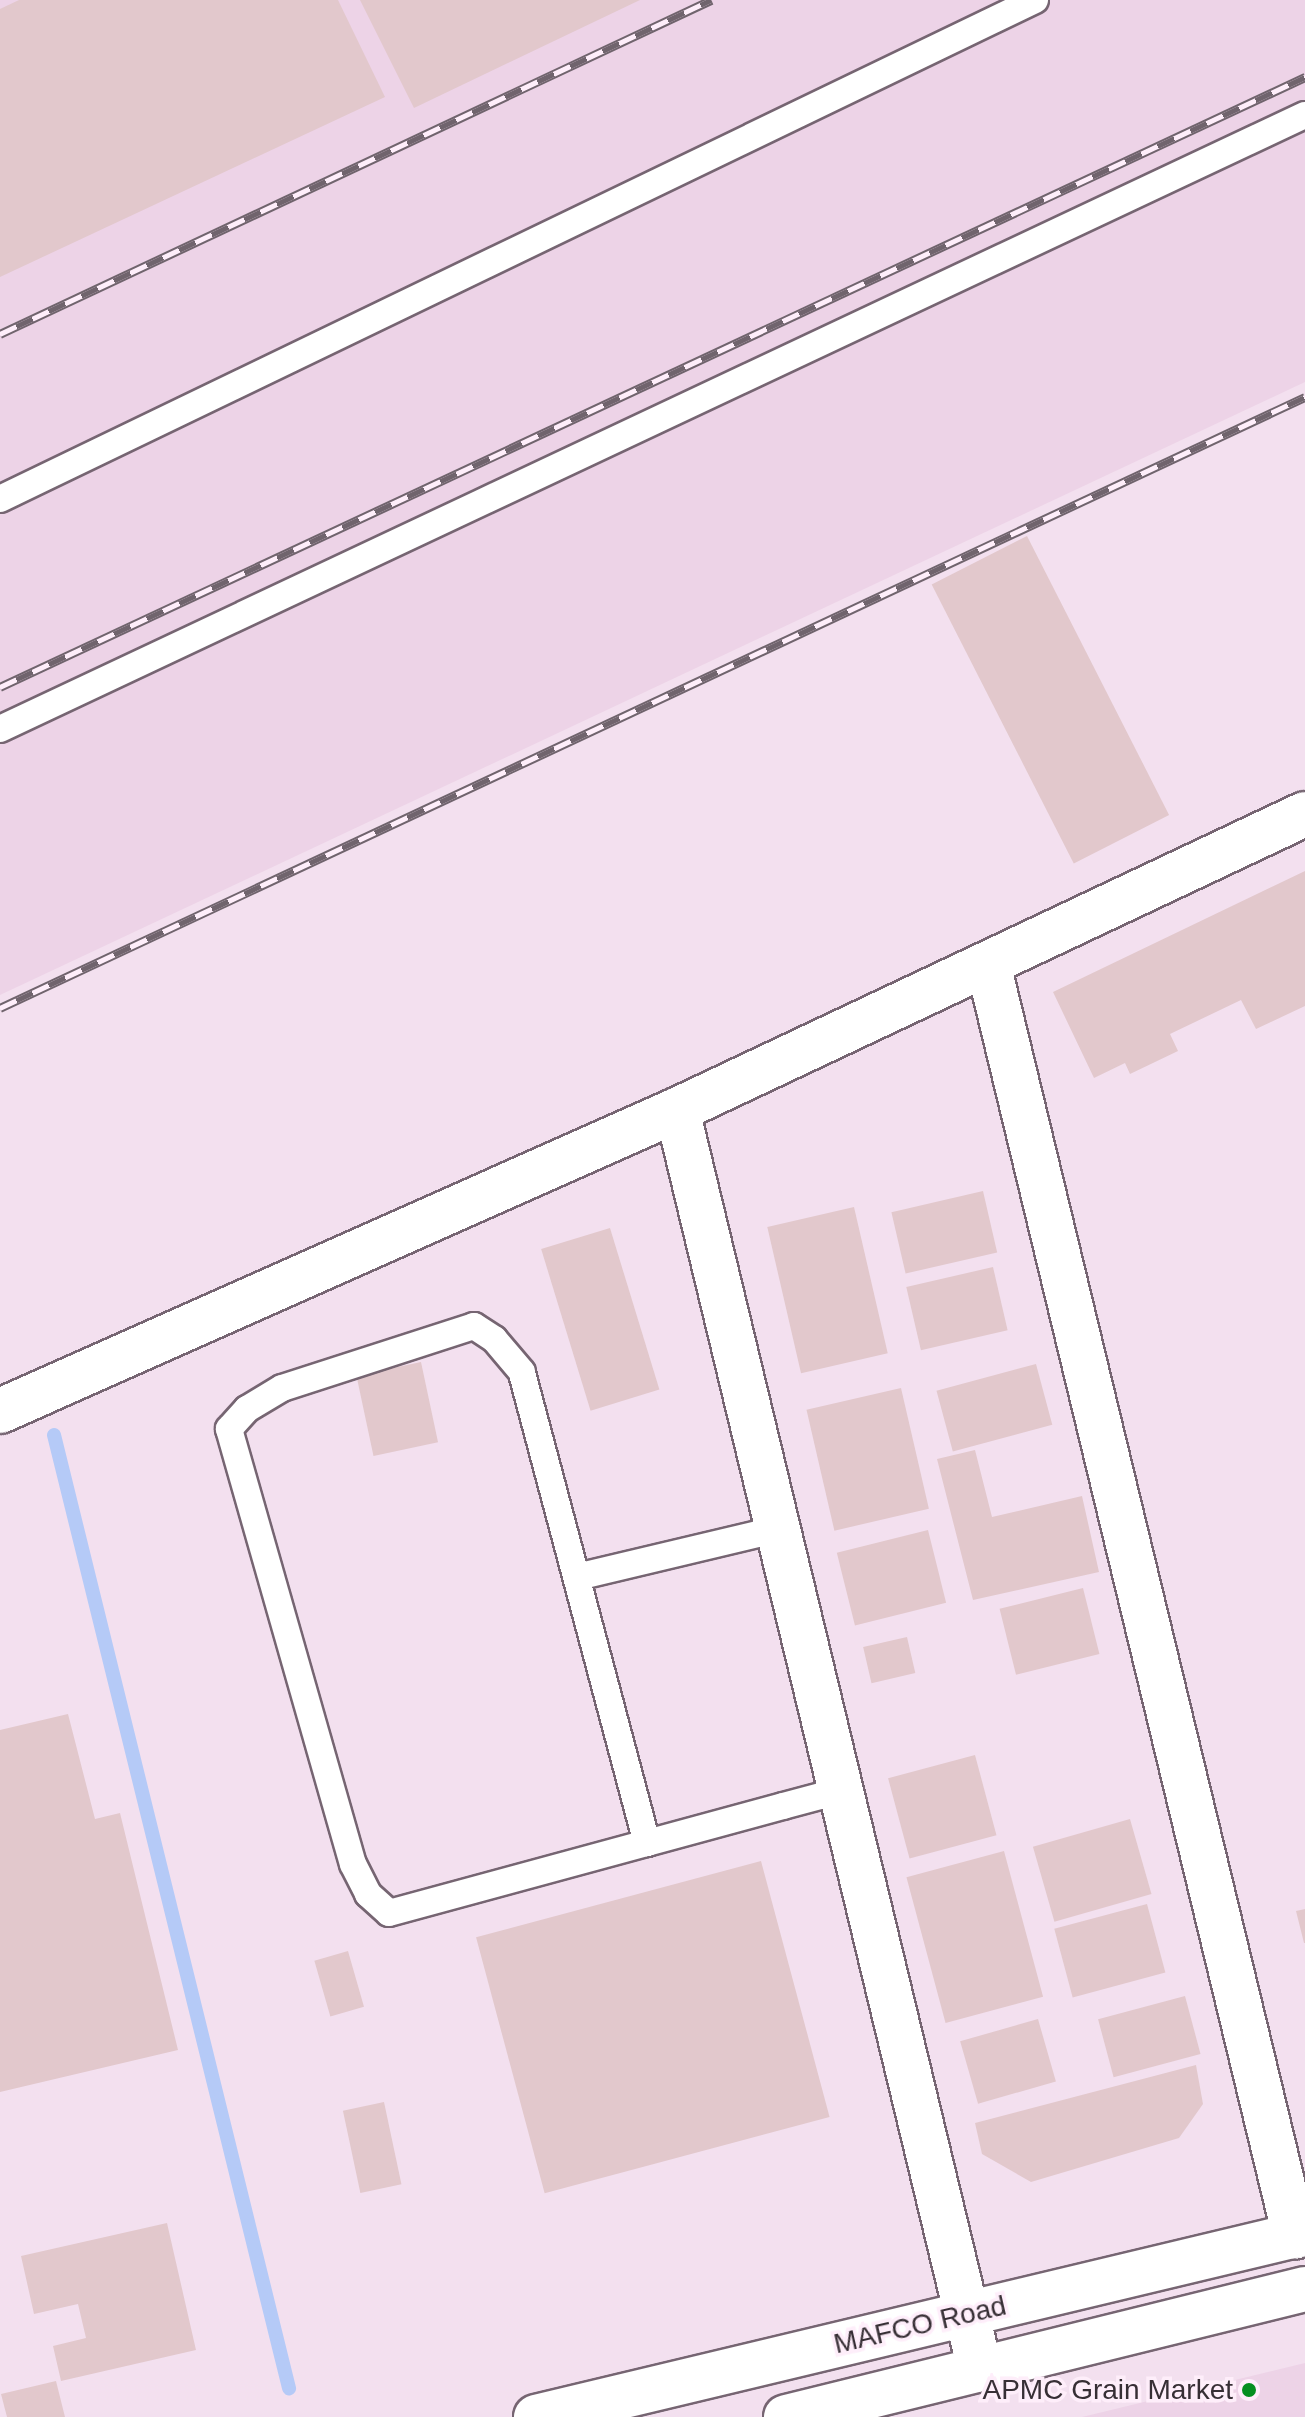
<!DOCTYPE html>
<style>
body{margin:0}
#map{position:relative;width:1305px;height:2417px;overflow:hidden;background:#f3e0ef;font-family:Helvetica,sans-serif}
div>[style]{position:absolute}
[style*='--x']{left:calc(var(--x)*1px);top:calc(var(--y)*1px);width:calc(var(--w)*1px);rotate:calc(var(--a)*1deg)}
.built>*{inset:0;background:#edd3e7}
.stream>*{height:14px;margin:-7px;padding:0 7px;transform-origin:7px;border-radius:7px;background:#b5caf7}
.building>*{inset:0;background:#e2c8cc;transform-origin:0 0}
.roads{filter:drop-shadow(2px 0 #766572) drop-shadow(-2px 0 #766572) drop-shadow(0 2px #766572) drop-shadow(0 -2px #766572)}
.lane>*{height:26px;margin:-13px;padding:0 13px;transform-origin:13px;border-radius:13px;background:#fff}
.street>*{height:44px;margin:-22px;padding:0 22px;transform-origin:22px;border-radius:22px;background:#fff}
.secondary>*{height:44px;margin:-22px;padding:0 22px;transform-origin:22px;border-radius:22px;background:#fff}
.rail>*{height:9px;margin-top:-4.5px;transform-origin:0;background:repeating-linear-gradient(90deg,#feeefa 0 18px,#70646d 0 36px);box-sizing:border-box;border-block:2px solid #70646d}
.dots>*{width:22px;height:22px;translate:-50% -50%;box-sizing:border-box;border:4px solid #feeefa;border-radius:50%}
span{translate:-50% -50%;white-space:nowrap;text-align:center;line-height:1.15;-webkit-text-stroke:7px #feeefa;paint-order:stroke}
.street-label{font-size:28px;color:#372f35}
.poi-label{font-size:28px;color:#372f35}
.right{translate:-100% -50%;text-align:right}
</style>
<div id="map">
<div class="built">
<div style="clip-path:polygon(0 0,1305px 0,1305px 382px,0 995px)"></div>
<div style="clip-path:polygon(1305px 2363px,1305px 2417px,1082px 2417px)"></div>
</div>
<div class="stream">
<div style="--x:54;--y:1435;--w:982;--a:76.15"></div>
</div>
<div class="building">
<div style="clip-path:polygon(19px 0,338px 0,385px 97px,0 277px,0 9px)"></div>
<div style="clip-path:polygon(360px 0,640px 0,414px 108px)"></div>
<div style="left:1027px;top:536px;width:313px;height:107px;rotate:63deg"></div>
<div style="clip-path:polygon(1305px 871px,1305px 1006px,1256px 1029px,1241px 1000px,1170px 1034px,1178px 1051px,1130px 1074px,1125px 1063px,1094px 1078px,1053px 992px)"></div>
<div style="left:983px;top:1191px;width:63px;height:94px;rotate:77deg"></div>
<div style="left:854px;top:1207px;width:150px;height:89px;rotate:77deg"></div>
<div style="left:610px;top:1228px;width:169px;height:72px;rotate:73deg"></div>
<div style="left:993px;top:1267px;width:65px;height:89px;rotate:77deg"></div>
<div style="left:421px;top:1362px;width:82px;height:66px;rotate:78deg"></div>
<div style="left:1036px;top:1364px;width:63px;height:103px;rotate:75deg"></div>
<div style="left:901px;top:1388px;width:124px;height:97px;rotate:77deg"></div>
<div style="clip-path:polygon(975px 1450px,992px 1517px,1082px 1496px,1099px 1572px,973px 1600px,937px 1459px)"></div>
<div style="left:928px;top:1530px;width:75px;height:94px;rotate:76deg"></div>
<div style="left:1083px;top:1588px;width:68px;height:86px;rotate:76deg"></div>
<div style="left:907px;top:1637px;width:37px;height:45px;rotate:77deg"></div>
<div style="clip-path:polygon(68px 1714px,95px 1819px,120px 1813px,178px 2050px,0 2092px,0 1730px)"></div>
<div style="left:975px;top:1755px;width:83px;height:90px;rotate:75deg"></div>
<div style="left:1130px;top:1819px;width:78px;height:101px;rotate:74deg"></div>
<div style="left:1004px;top:1851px;width:151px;height:101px;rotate:75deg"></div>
<div style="left:761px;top:1861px;width:265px;height:295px;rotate:75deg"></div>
<div style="left:1147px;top:1904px;width:71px;height:96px;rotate:75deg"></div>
<div style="clip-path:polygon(1305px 1909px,1305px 1943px,1304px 1943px,1296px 1911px)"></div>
<div style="left:348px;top:1951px;width:58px;height:35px;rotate:74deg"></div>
<div style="left:1185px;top:1996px;width:60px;height:90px;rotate:75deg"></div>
<div style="left:1038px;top:2019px;width:65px;height:81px;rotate:74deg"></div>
<div style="clip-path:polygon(1196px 2065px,1203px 2104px,1179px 2138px,1031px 2182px,982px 2154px,975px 2123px)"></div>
<div style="left:384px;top:2102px;width:84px;height:42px;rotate:78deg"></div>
<div style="clip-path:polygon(167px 2223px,196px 2350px,61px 2381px,53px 2346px,86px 2338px,78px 2304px,34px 2314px,21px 2256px)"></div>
<div style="clip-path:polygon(56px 2381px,65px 2417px,7px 2417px,1px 2394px)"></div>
</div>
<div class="roads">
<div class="lane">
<div style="--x:0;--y:499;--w:1149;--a:-25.74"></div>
<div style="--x:0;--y:729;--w:1442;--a:-25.2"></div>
<div style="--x:577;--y:1577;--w:208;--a:-13.4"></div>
<div style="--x:647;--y:1843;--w:487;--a:-104.9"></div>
<div style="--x:522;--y:1372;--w:43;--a:-130.3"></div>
<div style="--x:494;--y:1339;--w:24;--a:-147"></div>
<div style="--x:474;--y:1326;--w:202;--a:162.1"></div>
<div style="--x:282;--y:1388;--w:41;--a:149"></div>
<div style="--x:247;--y:1409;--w:27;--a:132"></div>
<div style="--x:229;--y:1429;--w:452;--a:74.1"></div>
<div style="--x:353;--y:1864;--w:34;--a:63"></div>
<div style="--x:368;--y:1894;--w:28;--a:42"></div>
<div style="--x:389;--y:1913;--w:267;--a:-15.2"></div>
<div style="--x:647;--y:1843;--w:141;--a:-15.2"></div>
<div style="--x:783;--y:1806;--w:62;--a:-14.9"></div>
</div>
<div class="street">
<div style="--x:988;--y:964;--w:1309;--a:76.43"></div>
<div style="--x:677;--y:1110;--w:1295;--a:76.47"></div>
<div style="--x:0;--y:1411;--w:741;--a:-23.97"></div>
<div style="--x:677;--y:1110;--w:694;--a:-25.24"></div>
</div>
<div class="secondary">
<div style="--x:536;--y:2417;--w:791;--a:-13.46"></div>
<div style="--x:786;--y:2417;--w:535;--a:-13.85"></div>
</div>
</div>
<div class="rail">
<div style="--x:0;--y:334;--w:786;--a:-25.16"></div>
<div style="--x:0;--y:687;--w:1441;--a:-25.05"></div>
<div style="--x:0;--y:1008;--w:1441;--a:-25.09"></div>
</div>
<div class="dots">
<div style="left:1249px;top:2390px;background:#058f20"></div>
</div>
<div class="street-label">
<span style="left:920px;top:2325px;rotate:-13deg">MAFCO Road</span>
</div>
<div class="poi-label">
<span class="right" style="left:1233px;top:2390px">APMC Grain Market</span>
</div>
</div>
